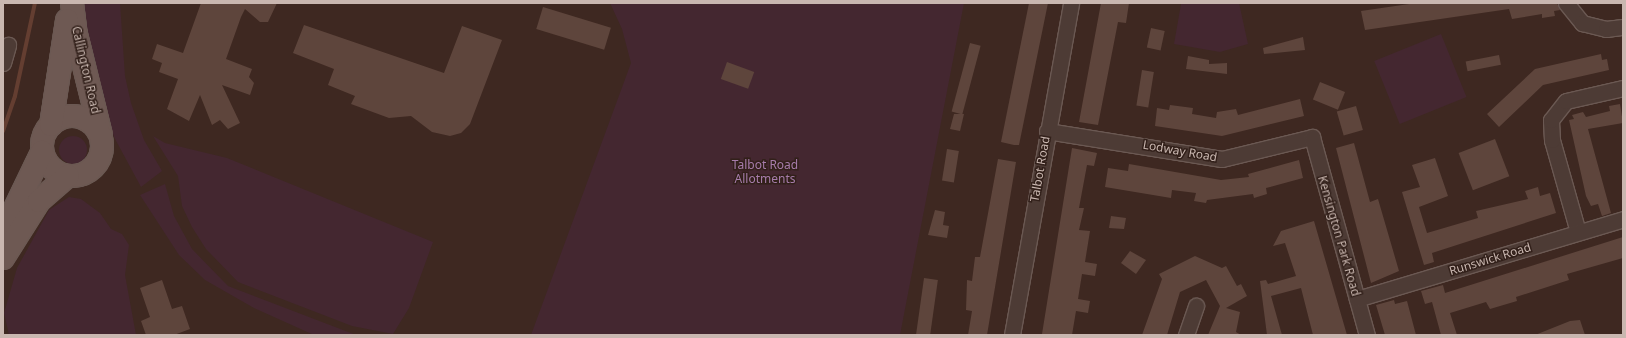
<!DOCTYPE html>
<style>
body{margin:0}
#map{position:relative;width:1626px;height:338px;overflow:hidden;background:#3e2821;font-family:"Noto Sans",sans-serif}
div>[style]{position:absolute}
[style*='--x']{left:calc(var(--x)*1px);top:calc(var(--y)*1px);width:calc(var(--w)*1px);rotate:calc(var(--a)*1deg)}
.green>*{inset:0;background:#442730;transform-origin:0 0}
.round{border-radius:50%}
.stream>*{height:4px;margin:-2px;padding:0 2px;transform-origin:2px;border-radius:2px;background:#643e31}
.building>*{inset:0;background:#5e453c;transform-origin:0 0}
.roads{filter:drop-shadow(1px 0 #6b5953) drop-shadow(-1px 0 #6b5953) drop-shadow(0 1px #6b5953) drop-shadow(0 -1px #6b5953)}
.minor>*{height:15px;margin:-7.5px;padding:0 7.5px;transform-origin:7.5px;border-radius:7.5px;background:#4d3b35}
.primary>*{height:22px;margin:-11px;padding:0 11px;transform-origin:11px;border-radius:11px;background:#6e5953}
.primary>.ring{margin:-11px;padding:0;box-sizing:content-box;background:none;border:22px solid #6e5953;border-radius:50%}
span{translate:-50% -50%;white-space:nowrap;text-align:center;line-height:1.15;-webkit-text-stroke:3px #32201a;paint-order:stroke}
.street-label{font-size:12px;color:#c9b7b0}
.park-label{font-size:12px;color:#a77cab}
.frame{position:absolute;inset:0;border:4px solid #c9b7b0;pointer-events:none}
</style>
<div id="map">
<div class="green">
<div style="clip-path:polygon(79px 3px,120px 3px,125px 76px,131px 103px,144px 140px,162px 171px,141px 187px,114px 137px,91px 62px)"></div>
<div style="clip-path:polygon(610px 3px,964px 3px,900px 335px,531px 335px,631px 63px,622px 29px)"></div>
<div style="clip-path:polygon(1239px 3px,1248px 44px,1220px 52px,1174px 44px,1181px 4px)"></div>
<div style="left:1441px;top:34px;width:68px;height:72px;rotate:68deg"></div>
<div style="clip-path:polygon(153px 136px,165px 143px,227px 158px,433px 242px,409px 308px,393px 334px,352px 326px,238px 282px,206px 249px,192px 227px,182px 206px,178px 176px)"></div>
<div class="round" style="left:59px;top:136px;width:28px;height:28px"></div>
<div style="clip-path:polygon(165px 184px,174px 216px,192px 249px,228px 286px,356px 335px,314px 335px,254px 308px,205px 280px,179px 255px,140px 195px)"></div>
<div style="clip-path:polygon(69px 197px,81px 199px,100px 213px,111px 229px,122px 234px,129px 245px,125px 275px,136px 335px,9px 335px,4px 313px,17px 268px,49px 210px)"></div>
</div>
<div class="stream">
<div style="--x:3;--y:131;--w:37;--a:-71"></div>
<div style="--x:15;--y:96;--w:95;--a:-77.9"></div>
</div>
<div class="building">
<div style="clip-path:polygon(201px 3px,277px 3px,268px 22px,260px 22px,245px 9px,241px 17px,226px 59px,252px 69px,249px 77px,254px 83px,250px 95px,222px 85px,240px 123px,228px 129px,220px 120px,212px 125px,200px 95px,189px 121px,167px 109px,178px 79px,159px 72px,162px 63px,152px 59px,157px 44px,183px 53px)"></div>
<div style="clip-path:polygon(1029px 3px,1048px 3px,1019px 145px,1014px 145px,1001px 142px)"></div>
<div style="clip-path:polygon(1101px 3px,1129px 3px,1126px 23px,1118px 22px,1098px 125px,1079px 122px)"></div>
<div style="clip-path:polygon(1416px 3px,1557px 3px,1560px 10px,1554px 11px,1555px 16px,1542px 18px,1542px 14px,1512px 19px,1509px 9px,1365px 30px,1361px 11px)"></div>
<div style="left:543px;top:7px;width:71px;height:23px;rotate:17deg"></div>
<div style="clip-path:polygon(304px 25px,444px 73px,462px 26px,502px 40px,470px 124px,461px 133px,450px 136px,432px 132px,411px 116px,389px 118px,351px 104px,355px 96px,328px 85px,334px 69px,293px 53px)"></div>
<div style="left:1151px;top:28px;width:14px;height:20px;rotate:12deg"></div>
<div style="clip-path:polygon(1303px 37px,1305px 50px,1264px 54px,1263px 48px)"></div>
<div style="left:970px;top:43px;width:11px;height:71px;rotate:15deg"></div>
<div style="clip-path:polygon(1601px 54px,1602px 60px,1607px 59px,1609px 70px,1543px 85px,1499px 127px,1487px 114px,1535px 69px)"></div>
<div style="left:1499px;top:55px;width:10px;height:34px;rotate:79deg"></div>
<div style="clip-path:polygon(1188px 56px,1209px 60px,1209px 64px,1227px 63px,1227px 74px,1186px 69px)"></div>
<div style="left:727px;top:62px;width:29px;height:18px;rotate:20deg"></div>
<div style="left:1142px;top:70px;width:12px;height:36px;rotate:9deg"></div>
<div style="left:1320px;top:82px;width:27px;height:19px;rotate:22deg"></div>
<div style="clip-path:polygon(1300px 99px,1304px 116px,1222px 136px,1155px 126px,1157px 108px,1169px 110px,1170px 105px,1193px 108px,1192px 114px,1216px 118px,1217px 112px,1236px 109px,1238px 115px)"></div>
<div style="clip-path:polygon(1620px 104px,1623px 123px,1588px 129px,1611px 213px,1602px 216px,1598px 204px,1591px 206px,1586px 196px,1569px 120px,1574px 119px,1572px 115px,1583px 112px,1586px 117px,1610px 111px,1609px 106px)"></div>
<div style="left:1356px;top:106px;width:25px;height:20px;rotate:74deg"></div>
<div style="clip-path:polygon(954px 114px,964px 114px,960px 131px,950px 129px)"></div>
<div style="left:1495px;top:139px;width:40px;height:39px;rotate:69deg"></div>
<div style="clip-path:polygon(1354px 143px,1370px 202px,1378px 199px,1399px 271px,1371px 283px,1336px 148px)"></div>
<div style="clip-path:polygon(1072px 148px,1097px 153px,1094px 166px,1087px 165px,1079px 208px,1084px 208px,1079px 230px,1090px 231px,1085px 262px,1097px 264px,1095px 276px,1082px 274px,1078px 299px,1090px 301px,1088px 313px,1076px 311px,1072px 335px,1050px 335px,1042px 334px)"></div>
<div style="left:947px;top:149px;width:12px;height:32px;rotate:9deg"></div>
<div style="clip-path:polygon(1435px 158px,1448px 196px,1419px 207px,1427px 233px,1478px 218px,1476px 211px,1528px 199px,1525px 191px,1538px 187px,1540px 196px,1550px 193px,1556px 213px,1432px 253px,1434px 262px,1424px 265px,1402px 192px,1420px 187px,1412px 165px)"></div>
<div style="clip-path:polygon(998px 159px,1016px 162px,987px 335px,968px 335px,972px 311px,966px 310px,967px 280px,972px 281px,975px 257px,980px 257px)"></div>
<div style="clip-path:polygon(1299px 160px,1303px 178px,1266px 188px,1267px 194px,1254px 198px,1253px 194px,1207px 200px,1206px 203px,1194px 201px,1196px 193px,1172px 190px,1171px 198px,1105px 187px,1108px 168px,1128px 171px,1129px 164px,1221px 180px,1249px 177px,1248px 174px)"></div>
<div style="clip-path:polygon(935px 210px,945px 212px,943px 225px,949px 226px,947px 238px,928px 235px)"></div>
<div style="clip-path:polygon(1111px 216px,1126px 218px,1124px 229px,1109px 228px)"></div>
<div style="clip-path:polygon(1314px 221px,1347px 335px,1313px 335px,1301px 288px,1271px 296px,1282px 335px,1267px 335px,1260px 281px,1266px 280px,1268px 284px,1296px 276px,1285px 243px,1273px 246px,1281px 231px)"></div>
<div style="clip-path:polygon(1623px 237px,1623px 258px,1567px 274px,1569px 280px,1516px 297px,1517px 301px,1490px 309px,1486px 302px,1450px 313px,1457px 335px,1441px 335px,1432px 302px,1425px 304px,1421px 291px,1443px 285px,1445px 293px)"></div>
<div style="clip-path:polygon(1130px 251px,1146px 260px,1136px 274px,1121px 263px)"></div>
<div style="clip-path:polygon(1195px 256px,1222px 268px,1226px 266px,1237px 286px,1241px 284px,1247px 296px,1226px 308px,1240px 312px,1236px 332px,1241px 335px,1208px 335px,1220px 306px,1206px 280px,1180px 292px,1167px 335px,1142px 335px,1162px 279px,1159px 274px)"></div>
<div style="left:924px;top:278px;width:14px;height:58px;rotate:8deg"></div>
<div style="clip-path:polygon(162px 280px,172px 309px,182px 306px,190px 329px,174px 335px,146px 335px,141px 321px,150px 317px,140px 288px)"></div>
<div style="clip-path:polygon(1394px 300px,1395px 304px,1407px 301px,1416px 335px,1385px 335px,1376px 305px)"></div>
<div style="clip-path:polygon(1580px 320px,1585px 335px,1535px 335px,1570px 321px)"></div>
</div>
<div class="roads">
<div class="minor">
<div style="--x:1566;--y:3;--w:26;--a:51"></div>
<div style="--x:1582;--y:23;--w:25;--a:14"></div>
<div style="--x:1606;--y:29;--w:17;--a:-7"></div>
<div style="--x:3;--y:63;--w:19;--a:-74"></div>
<div style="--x:1047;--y:131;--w:177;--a:9.1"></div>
<div style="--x:1222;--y:159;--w:93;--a:-13.7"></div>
<div style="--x:1312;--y:137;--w:205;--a:74.5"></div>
<div style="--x:1578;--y:232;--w:96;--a:-105.8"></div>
<div style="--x:1552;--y:140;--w:20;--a:-93"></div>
<div style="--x:1551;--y:120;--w:24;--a:-52"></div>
<div style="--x:1566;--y:101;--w:58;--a:-12.8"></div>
<div style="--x:1357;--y:299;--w:278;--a:-16.7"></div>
<div style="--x:1012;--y:335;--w:337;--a:-79.9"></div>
<div style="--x:1186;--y:335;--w:31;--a:-71"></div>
</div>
<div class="primary">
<div style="--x:72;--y:3;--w:31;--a:83"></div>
<div style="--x:76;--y:34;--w:104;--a:76.1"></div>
<div class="ring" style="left:42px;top:116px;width:38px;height:38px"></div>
<div style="--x:51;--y:125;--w:106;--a:-81.3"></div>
<div style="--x:3;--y:233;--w:90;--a:-64.3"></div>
<div style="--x:3;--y:258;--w:67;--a:-57.7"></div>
<div style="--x:39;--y:201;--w:38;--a:-41"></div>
</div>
</div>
<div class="street-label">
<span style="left:86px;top:70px;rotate:77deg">Callington Road</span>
<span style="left:1180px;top:151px;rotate:10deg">Lodway Road</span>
<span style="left:1040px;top:169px;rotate:-80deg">Talbot Road</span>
<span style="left:1339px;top:236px;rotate:74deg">Kensington Park Road</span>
<span style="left:1490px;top:259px;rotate:-17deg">Runswick Road</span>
</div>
<div class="park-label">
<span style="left:765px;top:172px">Talbot Road<br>Allotments</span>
</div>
<div class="frame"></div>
</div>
